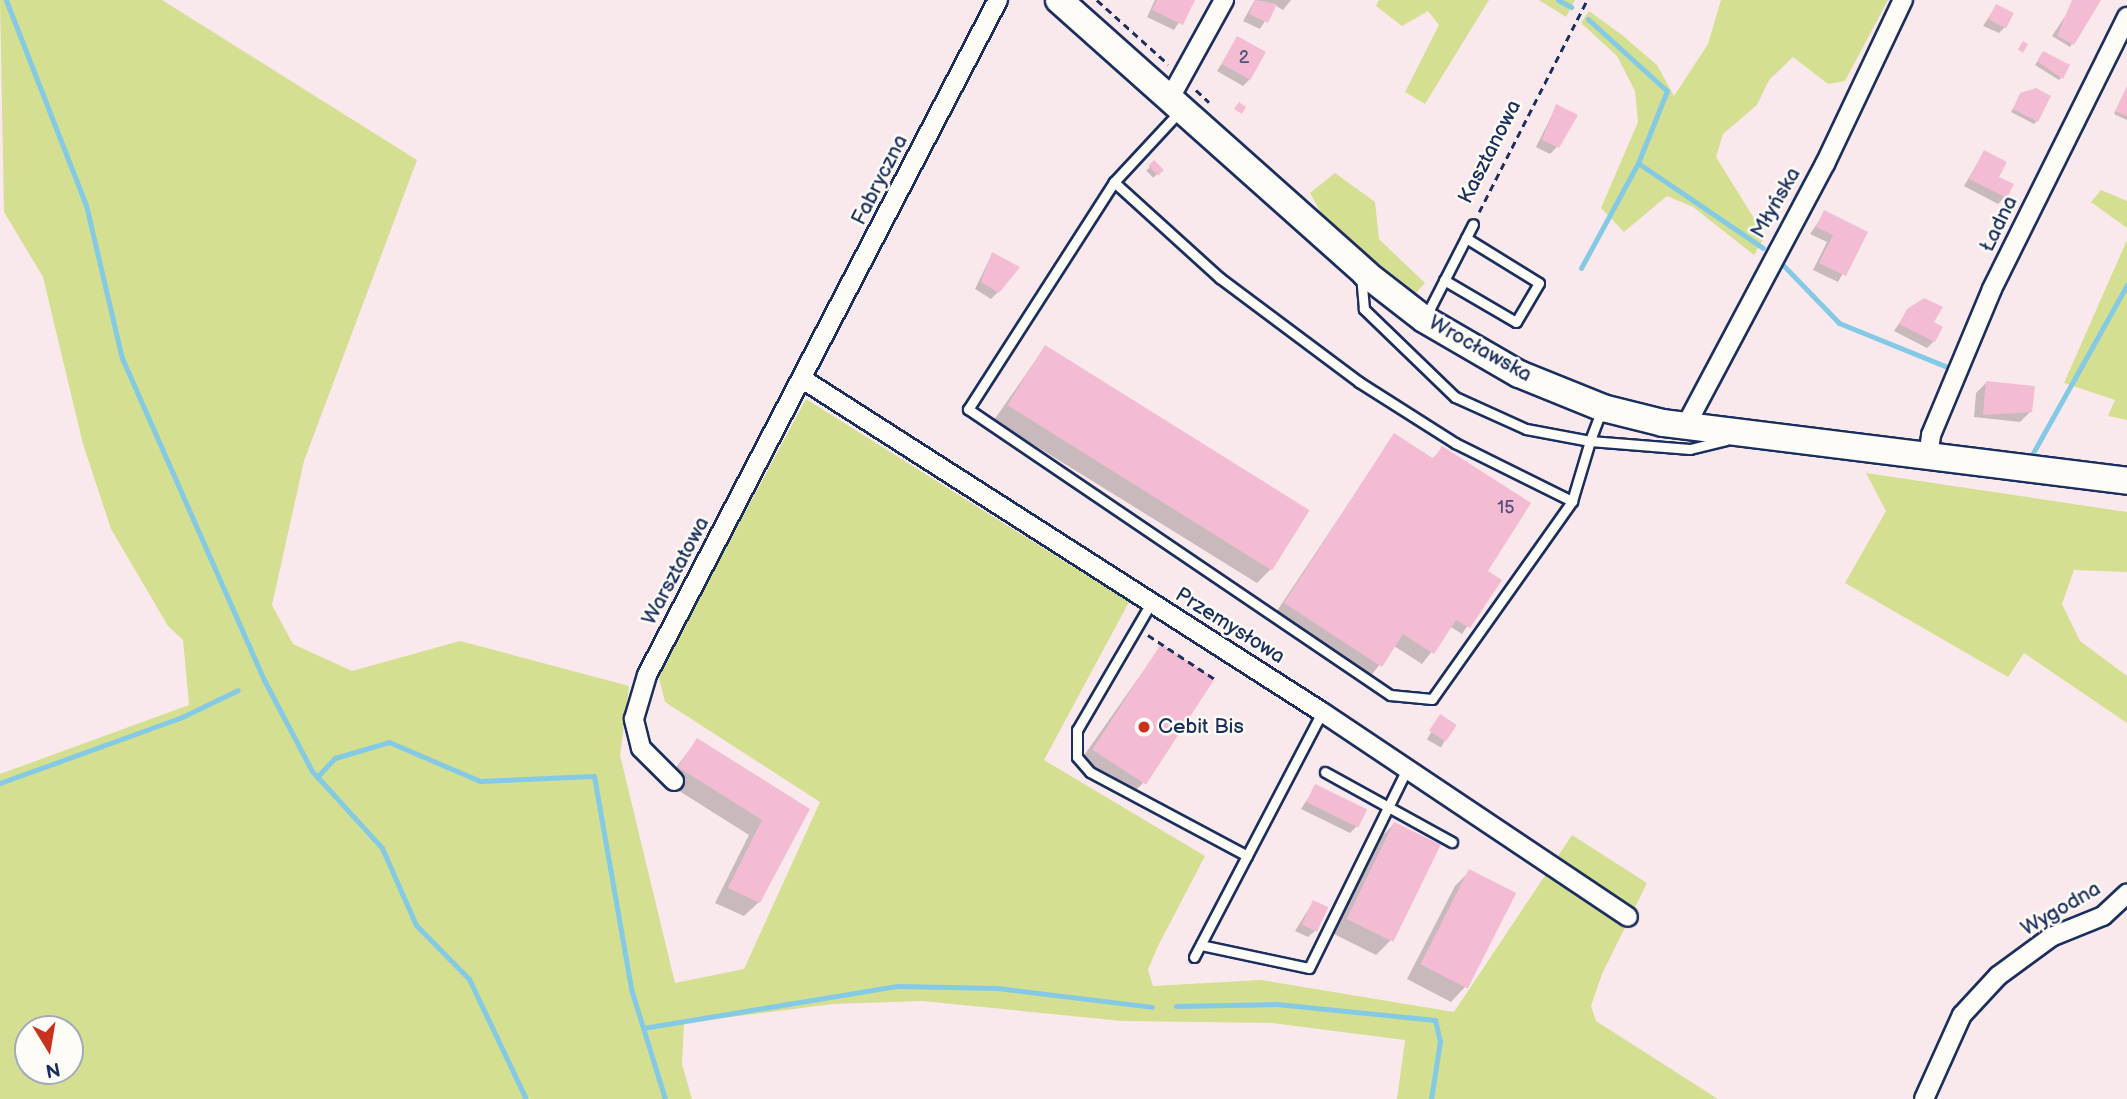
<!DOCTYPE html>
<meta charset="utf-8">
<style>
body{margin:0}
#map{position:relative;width:2127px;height:1099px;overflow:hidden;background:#fae9ec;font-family:"Balsamiq Sans",sans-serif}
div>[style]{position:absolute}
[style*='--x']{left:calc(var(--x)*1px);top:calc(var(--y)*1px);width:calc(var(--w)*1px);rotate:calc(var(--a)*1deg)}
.green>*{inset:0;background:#d4df92}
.shadow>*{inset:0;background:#0003;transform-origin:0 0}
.stream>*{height:5px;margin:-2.5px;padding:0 2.5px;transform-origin:2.5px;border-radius:2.5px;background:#84cae5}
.building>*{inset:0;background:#f3bcd3;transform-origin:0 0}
.path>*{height:2.5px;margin-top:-1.25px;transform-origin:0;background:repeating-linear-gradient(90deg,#1b2f5e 0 7px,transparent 0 12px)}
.roads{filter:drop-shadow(2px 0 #1b2f5e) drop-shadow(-2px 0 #1b2f5e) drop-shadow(0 2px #1b2f5e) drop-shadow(0 -2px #1b2f5e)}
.service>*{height:9px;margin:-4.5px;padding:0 4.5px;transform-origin:4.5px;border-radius:4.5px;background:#fdfcf7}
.minor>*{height:18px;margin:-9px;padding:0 9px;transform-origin:9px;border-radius:9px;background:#fdfcf7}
.secondary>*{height:26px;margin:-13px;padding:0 13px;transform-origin:13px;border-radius:13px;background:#fdfcf7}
.dots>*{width:19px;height:19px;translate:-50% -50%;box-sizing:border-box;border:4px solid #fdfcf7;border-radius:50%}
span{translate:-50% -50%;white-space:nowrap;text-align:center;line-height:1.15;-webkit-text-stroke:5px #fdfcf7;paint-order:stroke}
.number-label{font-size:18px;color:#51527b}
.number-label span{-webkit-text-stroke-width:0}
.street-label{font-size:21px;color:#1b2f5e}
.poi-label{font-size:21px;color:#1b2f5e}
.left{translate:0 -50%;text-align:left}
.north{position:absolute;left:14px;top:1015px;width:70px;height:70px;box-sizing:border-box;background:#fdfcf7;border:2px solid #a3aaba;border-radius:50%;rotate:169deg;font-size:19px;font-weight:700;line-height:28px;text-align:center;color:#1b2f5e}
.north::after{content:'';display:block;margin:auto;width:24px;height:32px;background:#c8321e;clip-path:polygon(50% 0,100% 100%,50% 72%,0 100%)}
</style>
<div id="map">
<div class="green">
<div style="clip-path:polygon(evenodd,0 0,162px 0,417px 160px,304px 461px,272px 605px,293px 644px,352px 671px,460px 641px,629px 686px,620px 755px,675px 983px,744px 969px,820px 802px,665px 702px,658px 674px,806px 399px,1129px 602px,1044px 760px,1205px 856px,1157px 948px,1148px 970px,1153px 986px,1261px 980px,1454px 1012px,1572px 835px,1647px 883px,1602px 974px,1591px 1006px,1596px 1021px,1718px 1099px,1397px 1099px,1405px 1040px,1272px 1023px,1122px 1021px,922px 1001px,833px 1004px,684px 1023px,682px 1064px,692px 1099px,0 1099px,0 774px,189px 705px,183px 640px,168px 626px,111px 529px,83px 444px,43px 277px,4px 212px,0 0,28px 1029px,70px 1029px,70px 1071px,28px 1071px,28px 1029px)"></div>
<div style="clip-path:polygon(1379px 0,1489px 0,1425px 104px,1405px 92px,1439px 25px,1428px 11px,1402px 26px,1376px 6px)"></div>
<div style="clip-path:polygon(1539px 0,1575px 0,1566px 17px)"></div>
<div style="clip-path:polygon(1721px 0,1888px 0,1845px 81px,1828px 84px,1793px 57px,1769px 80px,1757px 105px,1723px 134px,1716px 157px,1765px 236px,1754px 255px,1693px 207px,1667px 196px,1624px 232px,1601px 208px,1638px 122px,1635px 91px,1617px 56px,1581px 23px,1589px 11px,1622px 35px,1657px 65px,1674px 96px,1708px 44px)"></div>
<div style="clip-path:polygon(1335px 173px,1375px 202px,1379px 239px,1425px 283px,1416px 293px,1327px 224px,1310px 193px)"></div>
<div style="clip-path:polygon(2101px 190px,2127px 201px,2127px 228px,2091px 202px)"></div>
<div style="clip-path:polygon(2127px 240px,2127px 420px,2108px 416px,2115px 400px,2064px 383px)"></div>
<div style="clip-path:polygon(1866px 473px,2127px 512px,2127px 572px,2074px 570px,2062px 604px,2080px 641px,2127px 676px,2127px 723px,2024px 653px,2008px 677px,1845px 583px,1886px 511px)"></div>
</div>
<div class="shadow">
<div style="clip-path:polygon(1155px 0,1193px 0,1174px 30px,1147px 17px)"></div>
<div style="clip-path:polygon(1255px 0,1291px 0,1283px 10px,1275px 5px,1260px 29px,1243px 21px)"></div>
<div style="clip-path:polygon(2076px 0,2098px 1px,2070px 47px,2052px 36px)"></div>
<div style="clip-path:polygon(1996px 6px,2006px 26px,1999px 33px,1983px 26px)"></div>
<div style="clip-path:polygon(1238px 38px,1250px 79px,1243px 86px,1217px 71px)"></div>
<div style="clip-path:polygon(2043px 53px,2061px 78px,2059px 80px,2035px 65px)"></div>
<div style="clip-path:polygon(2127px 88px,2127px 120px,2114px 114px)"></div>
<div style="clip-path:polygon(2021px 95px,2037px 121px,2034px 124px,2011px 112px)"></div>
<div style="clip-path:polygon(1556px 107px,1557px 147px,1550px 154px,1536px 147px)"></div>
<div style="clip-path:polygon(1984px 152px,2005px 197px,1998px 204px,1964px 186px)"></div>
<div style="left:1154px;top:163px;width:10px;height:11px;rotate:45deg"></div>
<div style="clip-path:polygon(1825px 212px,1866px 233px,1838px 282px,1813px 270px,1827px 242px,1810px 234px)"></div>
<div style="clip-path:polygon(992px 254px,998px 292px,991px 299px,975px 289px)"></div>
<div style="clip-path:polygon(1908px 310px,1931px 323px,1934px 341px,1927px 348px,1894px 331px)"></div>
<div style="clip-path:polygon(1045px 347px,1271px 569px,1257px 583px,994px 420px)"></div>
<div style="clip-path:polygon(1987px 382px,2030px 412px,2020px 422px,1974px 417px,1976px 393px)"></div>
<div style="clip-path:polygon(1394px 435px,1432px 459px,1443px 448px,1481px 578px,1499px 580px,1462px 634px,1451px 627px,1422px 664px,1394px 646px,1370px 677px,1275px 614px)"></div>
<div style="clip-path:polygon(1161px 646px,1143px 783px,1129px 797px,1078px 764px)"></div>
<div style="left:1440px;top:717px;width:16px;height:26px;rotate:30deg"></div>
<div style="clip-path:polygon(697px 740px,808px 810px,759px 902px,744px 916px,715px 903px,749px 835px,665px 782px)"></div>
<div style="clip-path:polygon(1316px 786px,1357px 826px,1350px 833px,1301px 809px)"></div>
<div style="clip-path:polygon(1394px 824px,1390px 941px,1376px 955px,1332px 933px,1380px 838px)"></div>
<div style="clip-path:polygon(1470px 871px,1465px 987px,1451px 1002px,1407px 979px,1455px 886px)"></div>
<div style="clip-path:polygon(1313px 902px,1315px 931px,1308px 937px,1295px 931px)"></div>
</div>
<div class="stream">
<div style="--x:6;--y:0;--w:220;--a:68.7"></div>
<div style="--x:86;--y:205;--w:157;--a:76.8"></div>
<div style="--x:122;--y:358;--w:352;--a:66.2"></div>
<div style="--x:264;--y:680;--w:103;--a:62.2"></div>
<div style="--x:312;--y:771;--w:104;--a:47.7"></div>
<div style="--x:382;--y:848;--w:84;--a:66.2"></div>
<div style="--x:416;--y:925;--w:76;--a:45.5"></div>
<div style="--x:469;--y:979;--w:133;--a:64.6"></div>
<div style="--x:1558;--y:0;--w:15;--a:28"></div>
<div style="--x:1638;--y:163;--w:151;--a:34.2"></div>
<div style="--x:1784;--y:266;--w:79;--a:46"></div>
<div style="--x:1839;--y:323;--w:120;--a:22.1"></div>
<div style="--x:1581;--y:268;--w:119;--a:-61.5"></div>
<div style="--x:1638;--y:163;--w:78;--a:-68.1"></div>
<div style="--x:1667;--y:91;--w:107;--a:-137.7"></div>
<div style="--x:2033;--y:453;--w:193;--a:-60.8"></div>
<div style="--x:317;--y:777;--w:26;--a:-47"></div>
<div style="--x:335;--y:758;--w:56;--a:-16.5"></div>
<div style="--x:389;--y:742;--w:99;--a:23.2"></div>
<div style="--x:480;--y:781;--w:114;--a:-2.5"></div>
<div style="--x:594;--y:776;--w:216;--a:80.1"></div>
<div style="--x:631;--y:989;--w:115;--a:72.8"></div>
<div style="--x:0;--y:783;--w:191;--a:-19.9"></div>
<div style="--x:180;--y:718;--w:64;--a:-25.8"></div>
<div style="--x:1176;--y:1006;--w:100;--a:-1.1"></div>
<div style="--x:1276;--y:1004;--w:160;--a:5.7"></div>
<div style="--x:1435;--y:1020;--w:22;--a:77"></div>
<div style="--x:1440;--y:1041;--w:59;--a:98.8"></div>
<div style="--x:643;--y:1028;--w:258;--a:-9.4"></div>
<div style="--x:898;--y:986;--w:100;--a:1.1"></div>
<div style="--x:998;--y:988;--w:155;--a:7"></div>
</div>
<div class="building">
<div style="clip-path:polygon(1157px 0,1195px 0,1183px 25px,1152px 10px)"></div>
<div style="clip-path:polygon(1255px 0,1277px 4px,1268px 23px,1249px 14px)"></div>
<div style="clip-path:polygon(2072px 0,2101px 0,2074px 45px,2057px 36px)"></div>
<div style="left:1996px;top:4px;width:20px;height:17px;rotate:27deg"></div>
<div style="left:1237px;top:36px;width:33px;height:32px;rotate:29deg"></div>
<div style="left:2023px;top:41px;width:6px;height:10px;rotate:31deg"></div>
<div style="clip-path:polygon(2043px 51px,2070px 65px,2063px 79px,2037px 61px)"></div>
<div style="clip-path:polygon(2127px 86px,2127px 116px,2115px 111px)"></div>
<div style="clip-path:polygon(2036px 88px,2051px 96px,2038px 122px,2013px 109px,2020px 93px)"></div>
<div style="clip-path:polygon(1239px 102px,1246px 107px,1242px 114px,1234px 109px)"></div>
<div style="clip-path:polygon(1556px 104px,1578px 115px,1559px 148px,1542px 140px)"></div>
<div style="clip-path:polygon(1984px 150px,2007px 162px,1999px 177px,2014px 184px,2007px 198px,1969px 179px)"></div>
<div style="left:1154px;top:160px;width:14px;height:8px;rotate:45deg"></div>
<div style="clip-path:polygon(1824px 210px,1868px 232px,1846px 276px,1819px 263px,1833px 235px,1816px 227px)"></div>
<div style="clip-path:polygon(992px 252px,1020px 267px,999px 293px,981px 282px)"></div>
<div style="clip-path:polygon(1924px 298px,1943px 307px,1934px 322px,1943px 327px,1935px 342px,1899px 324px,1907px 309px)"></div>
<div style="left:1045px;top:345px;width:312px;height:71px;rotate:32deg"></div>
<div style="clip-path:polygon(1986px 381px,2035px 386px,2032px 412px,1983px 415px)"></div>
<div style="clip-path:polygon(1394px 433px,1434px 459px,1442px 446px,1531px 503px,1488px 571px,1502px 580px,1470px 628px,1456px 620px,1434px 654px,1403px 634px,1382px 667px,1284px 603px)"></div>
<div style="left:1161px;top:644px;width:64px;height:126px;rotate:33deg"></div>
<div style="left:1440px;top:714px;width:20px;height:20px;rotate:33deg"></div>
<div style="clip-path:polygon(697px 738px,810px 809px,760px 903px,728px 888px,762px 820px,678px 767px)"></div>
<div style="left:1315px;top:784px;width:58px;height:20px;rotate:26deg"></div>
<div style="left:1394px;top:822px;width:52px;height:108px;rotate:26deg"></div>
<div style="left:1469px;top:869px;width:53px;height:107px;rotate:27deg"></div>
<div style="left:1313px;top:900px;width:17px;height:27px;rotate:25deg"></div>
</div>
<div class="path">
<div style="--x:1097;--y:0;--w:96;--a:42"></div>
<div style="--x:1196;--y:90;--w:18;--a:43"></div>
<div style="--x:1479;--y:212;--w:238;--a:-63"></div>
<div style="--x:1148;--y:635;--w:80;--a:33.3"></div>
</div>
<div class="roads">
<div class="service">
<div style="--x:1179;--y:112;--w:96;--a:132.9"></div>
<div style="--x:1114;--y:182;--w:270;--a:122.7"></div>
<div style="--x:968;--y:409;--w:510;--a:34.13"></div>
<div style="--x:1390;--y:695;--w:42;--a:5.4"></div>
<div style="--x:1432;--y:699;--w:242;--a:-54.7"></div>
<div style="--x:1114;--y:182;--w:143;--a:42.2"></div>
<div style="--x:1220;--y:278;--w:174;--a:36.8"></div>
<div style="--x:1359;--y:382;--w:114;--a:32.4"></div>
<div style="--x:1455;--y:443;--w:131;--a:26.4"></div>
<div style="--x:1572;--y:501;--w:63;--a:-73.3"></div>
<div style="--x:1590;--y:441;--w:65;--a:-169.4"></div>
<div style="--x:1526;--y:429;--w:78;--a:-155.7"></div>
<div style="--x:1455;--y:397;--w:127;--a:-136"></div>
<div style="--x:1364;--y:309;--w:32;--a:-95"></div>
<div style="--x:1444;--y:280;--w:83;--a:30.3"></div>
<div style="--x:1516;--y:322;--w:45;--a:-59.5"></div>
<div style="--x:1539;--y:283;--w:86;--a:-148.3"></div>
<div style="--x:1426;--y:316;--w:103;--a:-62.9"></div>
<div style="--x:1602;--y:409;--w:34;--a:111"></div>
<div style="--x:1590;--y:441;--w:100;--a:4.6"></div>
<div style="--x:1690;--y:449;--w:37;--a:-14"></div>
<div style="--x:1151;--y:603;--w:147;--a:120.2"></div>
<div style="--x:1077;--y:730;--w:27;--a:90"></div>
<div style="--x:1077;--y:757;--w:20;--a:49"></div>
<div style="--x:1090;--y:772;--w:178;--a:28.1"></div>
<div style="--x:1325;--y:772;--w:145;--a:28.9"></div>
<div style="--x:1201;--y:945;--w:110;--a:12"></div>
<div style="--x:1309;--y:968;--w:222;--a:-63.8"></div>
<div style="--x:1194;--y:957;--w:276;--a:-62.4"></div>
</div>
<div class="minor">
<div style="--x:1170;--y:98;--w:112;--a:-61.1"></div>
<div style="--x:804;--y:380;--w:615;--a:32.66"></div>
<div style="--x:1322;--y:712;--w:368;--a:33.8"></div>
<div style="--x:1685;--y:427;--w:298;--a:-62"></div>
<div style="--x:1825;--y:164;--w:182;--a:-64.6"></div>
<div style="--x:1928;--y:457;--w:22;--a:-82"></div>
<div style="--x:1931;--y:435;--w:158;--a:-67.3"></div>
<div style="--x:1992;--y:289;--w:304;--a:-63.6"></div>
<div style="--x:674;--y:781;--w:47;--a:-135"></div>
<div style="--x:641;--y:748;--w:30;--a:-104"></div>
<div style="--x:634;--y:719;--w:46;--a:-73.5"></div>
<div style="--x:647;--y:675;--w:761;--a:-62.53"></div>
<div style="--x:1924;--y:1099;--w:92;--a:-65.7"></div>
<div style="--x:1962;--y:1015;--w:53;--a:-47.3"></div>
<div style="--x:1998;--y:976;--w:66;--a:-36.3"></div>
<div style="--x:2051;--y:937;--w:56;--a:-22"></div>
<div style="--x:2103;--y:916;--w:33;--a:-43"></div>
</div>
<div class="secondary">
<div style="--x:1059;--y:0;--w:411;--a:41.7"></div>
<div style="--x:1366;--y:274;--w:73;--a:37.8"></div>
<div style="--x:1424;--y:319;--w:110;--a:30.1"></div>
<div style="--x:1519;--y:374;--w:91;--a:22"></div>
<div style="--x:1603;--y:408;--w:62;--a:14"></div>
<div style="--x:1663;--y:423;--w:468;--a:7.1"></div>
</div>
</div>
<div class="dots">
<div style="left:1144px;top:727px;background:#c8321e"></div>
</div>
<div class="number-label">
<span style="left:1244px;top:58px">2</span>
<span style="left:1506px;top:508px">15</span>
</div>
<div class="street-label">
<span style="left:1490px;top:152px;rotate:-63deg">Kasztanowa</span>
<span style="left:880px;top:180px;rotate:-63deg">Fabryczna</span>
<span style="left:1776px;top:203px;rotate:-60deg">Młyńska</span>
<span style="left:1999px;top:224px;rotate:-64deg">Ładna</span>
<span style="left:1480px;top:349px;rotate:29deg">Wrocławska</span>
<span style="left:676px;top:571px;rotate:-62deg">Warsztatowa</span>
<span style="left:1230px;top:626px;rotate:32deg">Przemysłowa</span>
<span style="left:2061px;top:909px;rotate:-30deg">Wygodna</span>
</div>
<div class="poi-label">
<span class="left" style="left:1158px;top:727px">Cebit Bis</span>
</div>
<div class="north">N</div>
</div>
